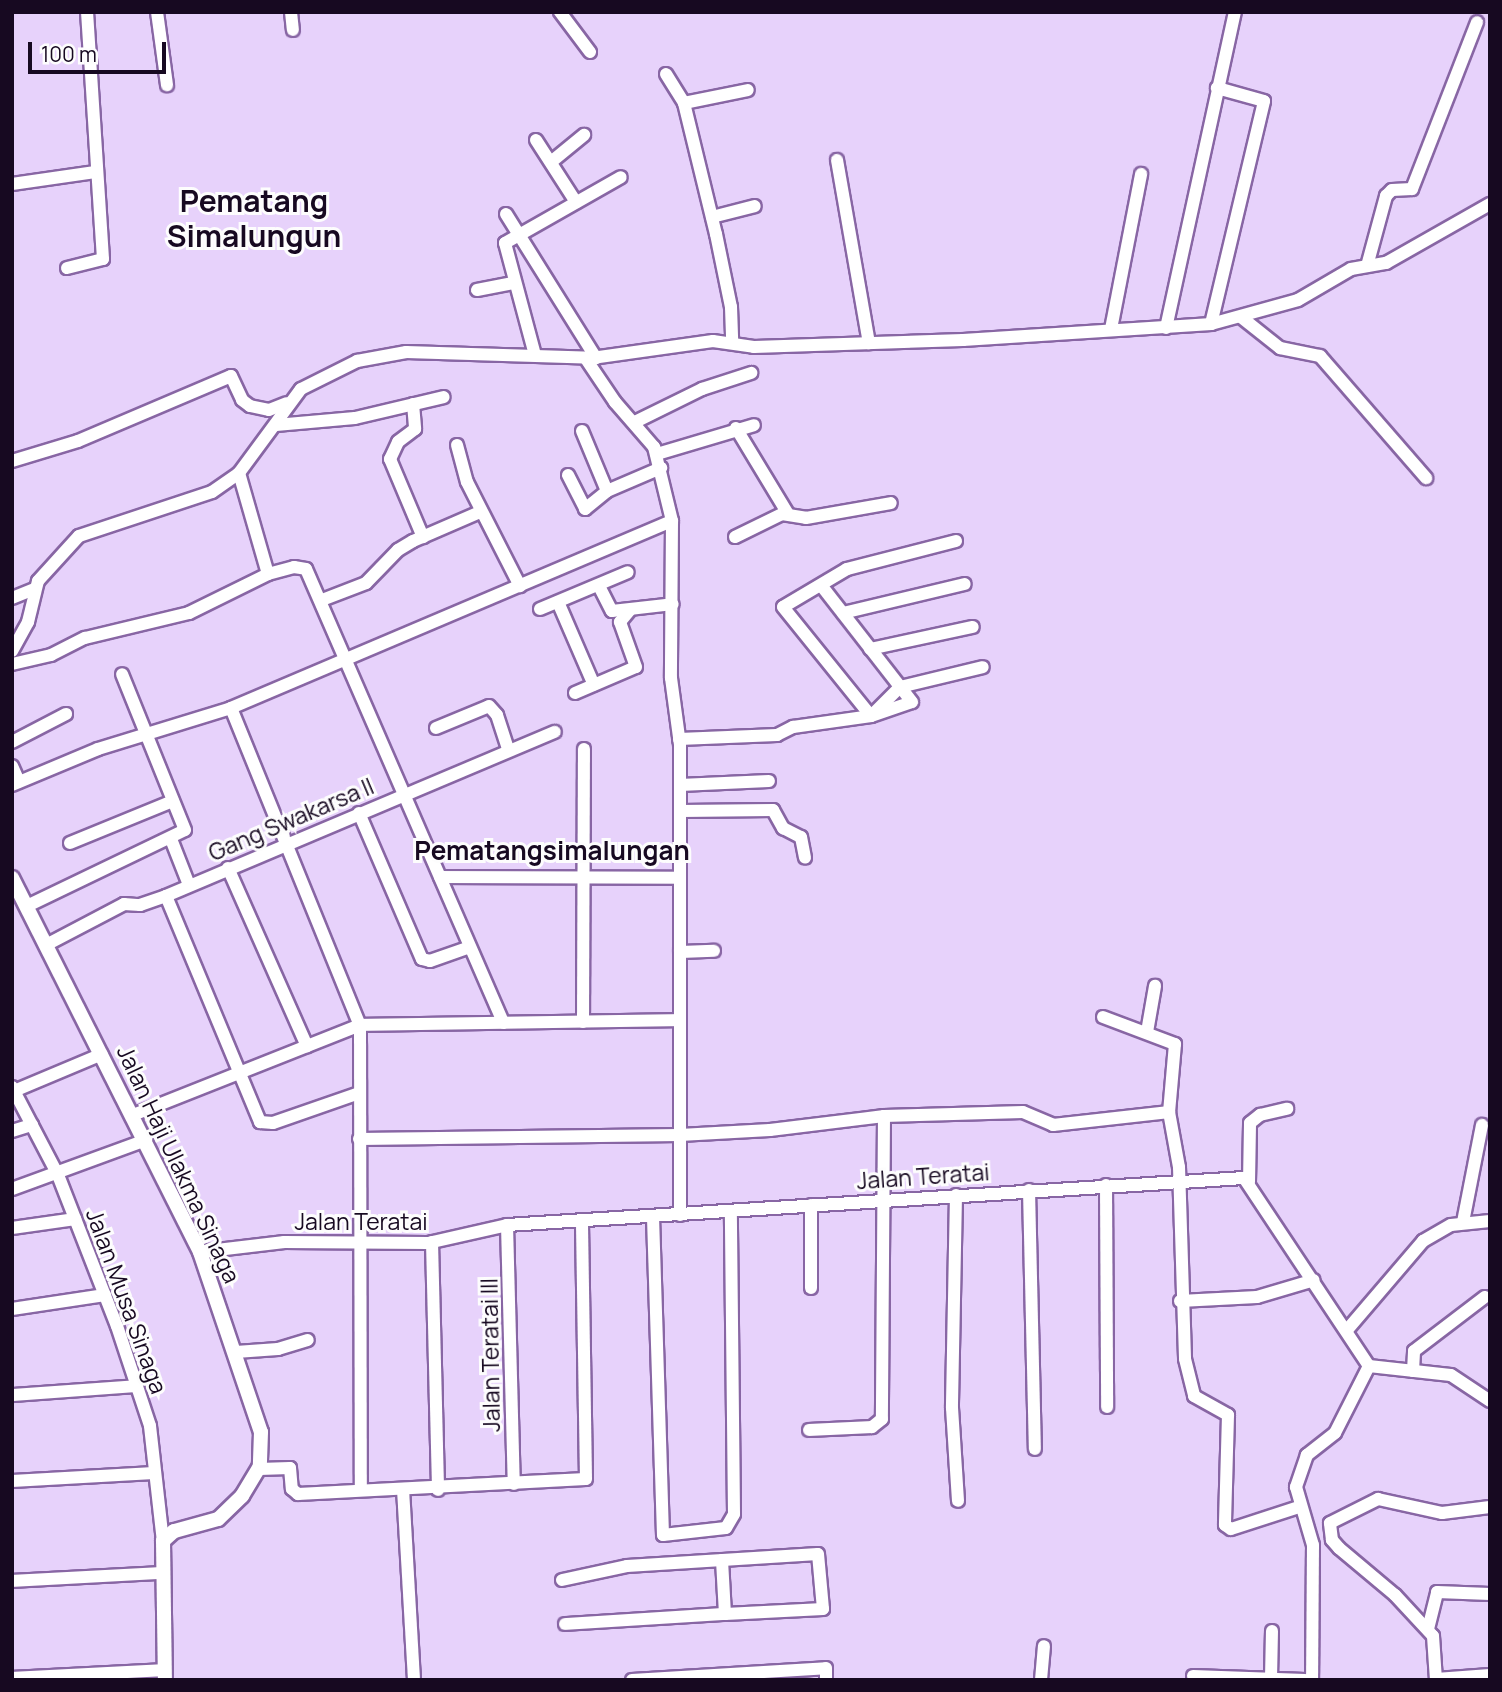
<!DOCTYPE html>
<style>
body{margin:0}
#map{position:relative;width:1502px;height:1692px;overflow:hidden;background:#e7d2fb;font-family:Manrope,sans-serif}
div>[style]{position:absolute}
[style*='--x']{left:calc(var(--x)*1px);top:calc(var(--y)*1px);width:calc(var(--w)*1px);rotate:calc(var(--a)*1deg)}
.roads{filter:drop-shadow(2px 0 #8866a4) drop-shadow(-2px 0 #8866a4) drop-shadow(0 2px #8866a4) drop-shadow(0 -2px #8866a4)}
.minor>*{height:12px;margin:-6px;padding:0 6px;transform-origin:6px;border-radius:6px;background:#fff}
.major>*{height:14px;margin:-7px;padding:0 7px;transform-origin:7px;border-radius:7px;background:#fff}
span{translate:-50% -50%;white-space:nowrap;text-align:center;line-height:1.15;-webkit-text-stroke:6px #fdfdfd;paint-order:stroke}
.street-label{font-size:23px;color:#170921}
.quarter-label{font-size:26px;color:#170921;font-weight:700}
.district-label{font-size:30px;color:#170921;font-weight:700}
.frame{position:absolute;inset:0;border:14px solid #170921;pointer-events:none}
.scale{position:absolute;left:28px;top:42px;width:138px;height:32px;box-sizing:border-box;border:4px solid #170921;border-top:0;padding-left:9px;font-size:21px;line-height:24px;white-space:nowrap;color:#170921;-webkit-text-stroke:5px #fdfdfd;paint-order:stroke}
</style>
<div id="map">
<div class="roads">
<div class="minor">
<div style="--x:157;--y:12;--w:74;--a:82.2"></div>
<div style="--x:291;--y:12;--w:18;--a:84"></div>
<div style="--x:560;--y:12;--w:50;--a:53.1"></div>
<div style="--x:666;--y:74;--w:34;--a:58"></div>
<div style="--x:684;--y:103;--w:135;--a:76.3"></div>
<div style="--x:716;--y:234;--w:75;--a:78.4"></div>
<div style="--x:731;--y:307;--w:36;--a:88"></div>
<div style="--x:684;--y:103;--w:65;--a:-11.5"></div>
<div style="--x:536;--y:140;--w:74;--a:57.2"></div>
<div style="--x:837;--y:160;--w:186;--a:80.1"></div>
<div style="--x:551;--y:162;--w:43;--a:-39.3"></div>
<div style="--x:12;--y:184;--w:84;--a:-8.2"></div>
<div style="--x:506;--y:214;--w:170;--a:58"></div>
<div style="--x:712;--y:217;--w:44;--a:-14.3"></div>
<div style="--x:1367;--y:266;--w:73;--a:-74.8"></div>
<div style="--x:1386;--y:196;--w:8;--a:-45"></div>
<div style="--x:1392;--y:190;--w:20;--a:-3"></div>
<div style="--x:1412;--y:189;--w:179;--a:-68.7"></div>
<div style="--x:67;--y:268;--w:37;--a:-14"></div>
<div style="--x:103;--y:259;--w:248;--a:-93.7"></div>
<div style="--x:477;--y:290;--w:38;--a:-11"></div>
<div style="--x:1241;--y:317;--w:50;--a:38.5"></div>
<div style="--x:1280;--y:348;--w:41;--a:11.3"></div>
<div style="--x:1320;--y:356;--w:162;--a:49"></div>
<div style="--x:1211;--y:324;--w:229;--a:-76.6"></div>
<div style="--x:1264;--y:101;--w:49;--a:-164.5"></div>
<div style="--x:1166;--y:328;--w:323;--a:-77.7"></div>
<div style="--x:1111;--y:329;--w:158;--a:-79"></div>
<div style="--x:535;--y:355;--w:116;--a:-105"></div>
<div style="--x:505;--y:243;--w:133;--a:-29.6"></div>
<div style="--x:586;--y:359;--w:52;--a:56"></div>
<div style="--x:615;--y:402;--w:60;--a:49.1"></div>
<div style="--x:654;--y:447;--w:76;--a:76.3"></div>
<div style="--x:672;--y:521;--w:157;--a:90.4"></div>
<div style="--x:671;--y:678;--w:68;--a:82.3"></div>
<div style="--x:680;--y:745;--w:470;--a:90"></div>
<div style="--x:413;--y:404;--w:25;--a:85"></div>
<div style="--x:415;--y:429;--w:21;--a:143"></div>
<div style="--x:398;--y:442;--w:19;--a:115"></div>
<div style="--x:390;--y:459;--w:85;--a:67.1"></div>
<div style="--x:635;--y:422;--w:75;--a:-26.2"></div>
<div style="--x:702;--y:389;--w:52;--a:-18.1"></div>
<div style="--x:276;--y:425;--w:79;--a:-5.1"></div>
<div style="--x:355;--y:418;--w:91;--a:-13.3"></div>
<div style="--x:736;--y:428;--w:100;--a:58.8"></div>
<div style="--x:582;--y:431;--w:65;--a:67.4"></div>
<div style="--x:457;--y:445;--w:38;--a:75"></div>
<div style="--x:467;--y:482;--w:117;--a:63"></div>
<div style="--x:657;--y:454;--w:101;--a:-16.6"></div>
<div style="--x:12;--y:461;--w:69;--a:-16.9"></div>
<div style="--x:78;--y:441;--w:166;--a:-23"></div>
<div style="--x:231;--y:376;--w:26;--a:65"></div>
<div style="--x:242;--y:400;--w:10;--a:37"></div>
<div style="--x:250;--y:406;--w:19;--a:12"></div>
<div style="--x:269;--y:410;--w:19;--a:-21"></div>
<div style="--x:239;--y:473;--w:105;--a:74"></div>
<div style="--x:568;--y:475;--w:38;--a:63"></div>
<div style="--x:585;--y:509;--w:28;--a:-39"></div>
<div style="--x:607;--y:491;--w:59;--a:-23.1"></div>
<div style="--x:735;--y:537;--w:52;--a:-26.1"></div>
<div style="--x:782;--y:514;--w:24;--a:9"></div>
<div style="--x:806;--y:518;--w:86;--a:-10"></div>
<div style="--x:956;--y:541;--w:113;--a:165.6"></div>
<div style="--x:847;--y:569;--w:74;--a:149.3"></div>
<div style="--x:783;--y:607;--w:140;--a:51.1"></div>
<div style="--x:871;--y:716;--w:41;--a:-45"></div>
<div style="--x:900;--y:687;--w:85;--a:-13.5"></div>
<div style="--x:599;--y:586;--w:28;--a:63"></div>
<div style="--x:612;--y:611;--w:61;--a:-6.5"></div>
<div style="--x:12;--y:598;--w:24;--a:-22"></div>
<div style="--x:322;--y:600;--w:47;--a:-21.1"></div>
<div style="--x:366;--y:583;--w:46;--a:-45.9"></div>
<div style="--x:398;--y:550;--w:17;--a:-31"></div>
<div style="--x:413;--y:541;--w:73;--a:-23.4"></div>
<div style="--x:558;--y:602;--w:90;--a:66.6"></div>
<div style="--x:540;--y:609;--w:95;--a:-22.8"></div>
<div style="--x:843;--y:613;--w:125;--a:-13.4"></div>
<div style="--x:870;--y:649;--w:105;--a:-12.1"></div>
<div style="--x:12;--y:651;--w:33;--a:-61"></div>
<div style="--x:28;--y:622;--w:42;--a:-76.3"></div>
<div style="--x:38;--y:581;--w:61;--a:-47.7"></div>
<div style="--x:79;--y:536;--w:140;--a:-18.3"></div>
<div style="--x:212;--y:492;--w:33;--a:-35"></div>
<div style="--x:239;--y:473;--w:104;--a:-53.6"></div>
<div style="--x:301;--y:389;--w:63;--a:-26.6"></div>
<div style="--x:357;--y:361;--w:50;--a:-10.4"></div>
<div style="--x:406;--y:352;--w:186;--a:1.8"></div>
<div style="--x:592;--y:358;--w:122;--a:-8"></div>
<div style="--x:713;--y:341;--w:41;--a:8.3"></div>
<div style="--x:754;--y:347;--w:209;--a:-1.9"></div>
<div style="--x:963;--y:340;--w:249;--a:-3.7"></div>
<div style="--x:1211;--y:324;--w:90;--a:-15.4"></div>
<div style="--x:1298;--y:300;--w:61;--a:-30.3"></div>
<div style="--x:1351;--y:269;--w:36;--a:-10"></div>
<div style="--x:1386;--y:263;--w:120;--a:-29.6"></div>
<div style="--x:12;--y:664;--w:40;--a:-13"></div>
<div style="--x:51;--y:655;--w:38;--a:-27"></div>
<div style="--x:85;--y:638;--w:107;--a:-13.5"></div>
<div style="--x:189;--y:613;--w:88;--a:-26.3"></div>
<div style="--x:268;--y:574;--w:27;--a:-15"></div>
<div style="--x:294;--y:567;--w:12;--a:9"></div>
<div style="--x:306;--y:569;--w:495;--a:66.5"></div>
<div style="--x:575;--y:693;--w:66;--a:-23.1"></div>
<div style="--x:636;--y:667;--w:48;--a:-109.6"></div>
<div style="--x:620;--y:622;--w:16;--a:-50"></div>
<div style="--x:231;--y:708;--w:342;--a:67.9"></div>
<div style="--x:360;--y:1025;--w:463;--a:89.9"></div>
<div style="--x:436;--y:728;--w:57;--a:-22.5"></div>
<div style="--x:489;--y:706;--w:12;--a:48"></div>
<div style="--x:497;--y:715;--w:36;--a:72"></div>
<div style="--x:679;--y:739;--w:98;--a:-2.3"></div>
<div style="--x:777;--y:735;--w:18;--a:-27"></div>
<div style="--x:793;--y:727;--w:79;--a:-8"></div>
<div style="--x:871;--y:716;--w:43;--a:-18.9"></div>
<div style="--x:912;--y:702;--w:148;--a:-127.9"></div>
<div style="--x:12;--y:742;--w:61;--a:-27.4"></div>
<div style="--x:12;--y:766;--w:17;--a:66"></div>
<div style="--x:12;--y:785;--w:93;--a:-22.7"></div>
<div style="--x:98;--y:749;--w:139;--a:-17.1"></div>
<div style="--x:231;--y:708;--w:479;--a:-23"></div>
<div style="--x:680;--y:785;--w:89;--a:-2.6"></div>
<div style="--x:681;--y:811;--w:92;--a:-0.6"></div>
<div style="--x:773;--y:810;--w:21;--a:61"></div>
<div style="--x:783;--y:828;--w:20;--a:27"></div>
<div style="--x:801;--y:837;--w:21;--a:79"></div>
<div style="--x:359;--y:813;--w:159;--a:66.7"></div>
<div style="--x:422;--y:959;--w:8;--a:14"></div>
<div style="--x:430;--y:961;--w:42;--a:-19.3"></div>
<div style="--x:171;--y:839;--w:49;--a:68.6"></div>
<div style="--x:70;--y:843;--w:111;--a:-22.2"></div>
<div style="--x:228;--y:868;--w:195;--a:66.1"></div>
<div style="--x:440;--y:877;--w:240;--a:0.2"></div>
<div style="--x:166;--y:896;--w:245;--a:67.4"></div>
<div style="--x:260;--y:1122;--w:13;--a:4"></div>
<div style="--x:273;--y:1123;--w:91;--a:-19.2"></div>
<div style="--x:27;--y:906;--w:175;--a:-25.7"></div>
<div style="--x:185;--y:830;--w:168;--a:-112"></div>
<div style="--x:46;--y:945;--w:88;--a:-27.7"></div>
<div style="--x:124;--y:904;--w:16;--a:4"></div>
<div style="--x:140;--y:905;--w:28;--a:-19"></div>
<div style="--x:166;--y:896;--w:422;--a:-22.9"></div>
<div style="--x:680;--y:952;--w:34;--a:-2"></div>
<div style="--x:1103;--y:1017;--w:77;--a:20.6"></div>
<div style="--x:1175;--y:1044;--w:68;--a:95"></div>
<div style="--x:1169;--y:1112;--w:56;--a:79.7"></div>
<div style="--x:1179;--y:1167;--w:192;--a:88.2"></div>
<div style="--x:1185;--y:1359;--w:38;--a:76"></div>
<div style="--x:1194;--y:1396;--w:39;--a:29"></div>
<div style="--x:1228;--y:1415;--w:110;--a:91.6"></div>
<div style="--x:1225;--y:1525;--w:7;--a:34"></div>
<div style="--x:1231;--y:1529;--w:71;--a:-17.9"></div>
<div style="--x:583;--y:1022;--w:273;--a:-89.8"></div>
<div style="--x:1147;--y:1032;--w:47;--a:-80.1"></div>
<div style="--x:12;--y:1087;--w:99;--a:62.4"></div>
<div style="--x:58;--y:1175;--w:162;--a:68.7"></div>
<div style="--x:117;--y:1326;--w:105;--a:71.7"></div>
<div style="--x:150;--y:1426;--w:116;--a:83.6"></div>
<div style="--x:14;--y:1091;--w:95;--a:-22.8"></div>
<div style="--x:133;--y:1115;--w:244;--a:-21.6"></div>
<div style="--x:360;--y:1025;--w:320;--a:-0.9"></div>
<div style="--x:884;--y:1116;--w:139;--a:-1.6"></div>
<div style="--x:1023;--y:1112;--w:33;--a:23"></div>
<div style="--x:1053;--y:1125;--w:117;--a:-6.4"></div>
<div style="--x:12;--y:1131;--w:21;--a:-17"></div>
<div style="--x:359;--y:1139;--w:321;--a:-0.7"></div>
<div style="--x:680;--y:1135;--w:90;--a:-3.2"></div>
<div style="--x:770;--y:1130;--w:115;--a:-7"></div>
<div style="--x:884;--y:1116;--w:303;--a:90.4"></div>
<div style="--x:882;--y:1419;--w:13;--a:141"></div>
<div style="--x:872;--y:1427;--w:63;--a:177.3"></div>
<div style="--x:1249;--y:1182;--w:59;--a:-89"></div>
<div style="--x:1250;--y:1123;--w:13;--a:-39"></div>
<div style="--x:1260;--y:1115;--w:28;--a:-13"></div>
<div style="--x:1106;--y:1185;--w:222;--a:89.7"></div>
<div style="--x:12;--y:1189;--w:143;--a:-20.1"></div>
<div style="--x:1029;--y:1190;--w:259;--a:88.7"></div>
<div style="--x:956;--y:1195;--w:213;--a:91.1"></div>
<div style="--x:952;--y:1408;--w:93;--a:86.3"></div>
<div style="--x:811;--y:1205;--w:83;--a:90"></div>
<div style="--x:653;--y:1217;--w:318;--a:88.2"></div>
<div style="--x:663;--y:1535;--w:63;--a:-6.3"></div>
<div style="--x:726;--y:1528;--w:16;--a:-60"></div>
<div style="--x:734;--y:1514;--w:303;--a:-90.6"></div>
<div style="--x:1463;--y:1222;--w:99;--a:-78.9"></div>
<div style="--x:507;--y:1225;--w:259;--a:88.5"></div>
<div style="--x:12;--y:1228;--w:64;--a:-8.1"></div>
<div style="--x:432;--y:1242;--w:248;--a:88.6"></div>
<div style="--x:200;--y:1252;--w:85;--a:-6.8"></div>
<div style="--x:284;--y:1242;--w:144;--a:0.4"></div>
<div style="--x:428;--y:1243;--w:81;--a:-12.8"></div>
<div style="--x:507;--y:1225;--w:738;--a:-3.65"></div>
<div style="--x:1244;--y:1178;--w:226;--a:56.4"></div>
<div style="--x:1369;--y:1366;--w:75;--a:116.9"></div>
<div style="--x:1335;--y:1433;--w:36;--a:142"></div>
<div style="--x:1307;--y:1455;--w:34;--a:109"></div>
<div style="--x:1296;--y:1487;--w:60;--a:73.7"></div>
<div style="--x:1313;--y:1545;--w:135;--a:90.4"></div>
<div style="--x:1180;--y:1301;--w:77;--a:-3"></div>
<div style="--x:1257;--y:1297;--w:59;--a:-16.6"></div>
<div style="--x:12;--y:1309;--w:94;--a:-8.6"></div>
<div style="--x:1347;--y:1330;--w:117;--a:-49.5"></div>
<div style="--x:1423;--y:1241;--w:32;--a:-30"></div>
<div style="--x:1451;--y:1225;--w:39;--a:-6"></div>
<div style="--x:236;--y:1352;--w:42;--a:-4.1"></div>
<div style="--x:278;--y:1349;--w:31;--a:-17"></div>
<div style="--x:1369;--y:1366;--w:82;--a:6.3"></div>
<div style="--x:1451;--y:1375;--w:47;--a:33.7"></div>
<div style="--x:1413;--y:1371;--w:20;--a:-87"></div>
<div style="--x:1414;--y:1351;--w:89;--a:-37.3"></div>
<div style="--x:12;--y:1395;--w:125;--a:-4.1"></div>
<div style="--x:259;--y:1469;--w:31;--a:-2"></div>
<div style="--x:290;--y:1468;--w:21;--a:85"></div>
<div style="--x:292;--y:1489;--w:8;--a:40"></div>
<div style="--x:298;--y:1494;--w:288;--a:-3"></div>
<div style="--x:586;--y:1479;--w:257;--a:-90.9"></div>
<div style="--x:12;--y:1481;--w:142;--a:-3.2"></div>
<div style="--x:403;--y:1489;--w:191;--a:86.7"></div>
<div style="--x:562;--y:1580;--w:66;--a:-12.2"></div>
<div style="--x:627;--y:1566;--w:191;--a:-3.6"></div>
<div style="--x:818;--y:1554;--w:55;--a:84.8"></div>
<div style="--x:823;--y:1609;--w:98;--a:177.1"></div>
<div style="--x:725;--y:1614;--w:54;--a:-93.2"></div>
<div style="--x:12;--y:1581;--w:149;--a:-3.1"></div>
<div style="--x:565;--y:1624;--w:160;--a:-3.6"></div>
<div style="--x:1428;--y:1629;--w:38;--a:-76"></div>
<div style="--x:1437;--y:1592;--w:53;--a:2.2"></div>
<div style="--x:1193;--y:1676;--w:112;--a:2"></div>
<div style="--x:12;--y:1678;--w:153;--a:-3"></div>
<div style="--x:1271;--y:1678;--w:47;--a:-88.8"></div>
<div style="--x:1436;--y:1679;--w:54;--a:-4.2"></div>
<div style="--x:632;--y:1680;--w:194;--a:-3.5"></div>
<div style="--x:826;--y:1668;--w:12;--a:90"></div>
<div style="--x:1041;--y:1680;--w:34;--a:-85"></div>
<div style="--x:1436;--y:1680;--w:44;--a:-93.9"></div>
<div style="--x:1433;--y:1636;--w:56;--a:-132.8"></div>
<div style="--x:1395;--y:1595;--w:73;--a:-140"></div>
<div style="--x:1339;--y:1548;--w:11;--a:-131"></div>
<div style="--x:1332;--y:1540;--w:17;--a:-97"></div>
<div style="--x:1330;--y:1523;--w:54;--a:-26.6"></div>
<div style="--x:1378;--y:1499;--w:66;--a:12.3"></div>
<div style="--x:1442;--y:1513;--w:48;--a:-7.1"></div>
</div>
<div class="major">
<div style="--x:12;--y:878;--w:419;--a:63.3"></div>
<div style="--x:200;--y:1252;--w:190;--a:71.3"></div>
<div style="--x:261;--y:1432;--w:34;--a:92"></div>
<div style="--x:260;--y:1466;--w:35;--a:121"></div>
<div style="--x:242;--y:1496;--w:33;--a:136"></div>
<div style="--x:218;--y:1519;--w:46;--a:164.7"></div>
<div style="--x:174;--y:1531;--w:15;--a:138"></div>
<div style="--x:163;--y:1541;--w:139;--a:89.2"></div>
</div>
</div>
<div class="street-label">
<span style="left:291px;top:819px;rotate:-23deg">Gang Swakarsa II</span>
<span style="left:179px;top:1164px;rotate:65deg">Jalan Haji Ulakma Sinaga</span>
<span style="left:923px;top:1176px;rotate:-4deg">Jalan Teratai</span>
<span style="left:361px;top:1221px">Jalan Teratai</span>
<span style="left:127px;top:1301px;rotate:70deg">Jalan Musa Sinaga</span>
<span style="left:490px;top:1355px;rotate:-91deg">Jalan Teratai III</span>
</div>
<div class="quarter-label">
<span style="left:552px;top:851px">Pematangsimalungan</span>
</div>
<div class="district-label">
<span style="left:254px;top:218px">Pematang<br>Simalungun</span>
</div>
<div class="frame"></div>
<div class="scale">100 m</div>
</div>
